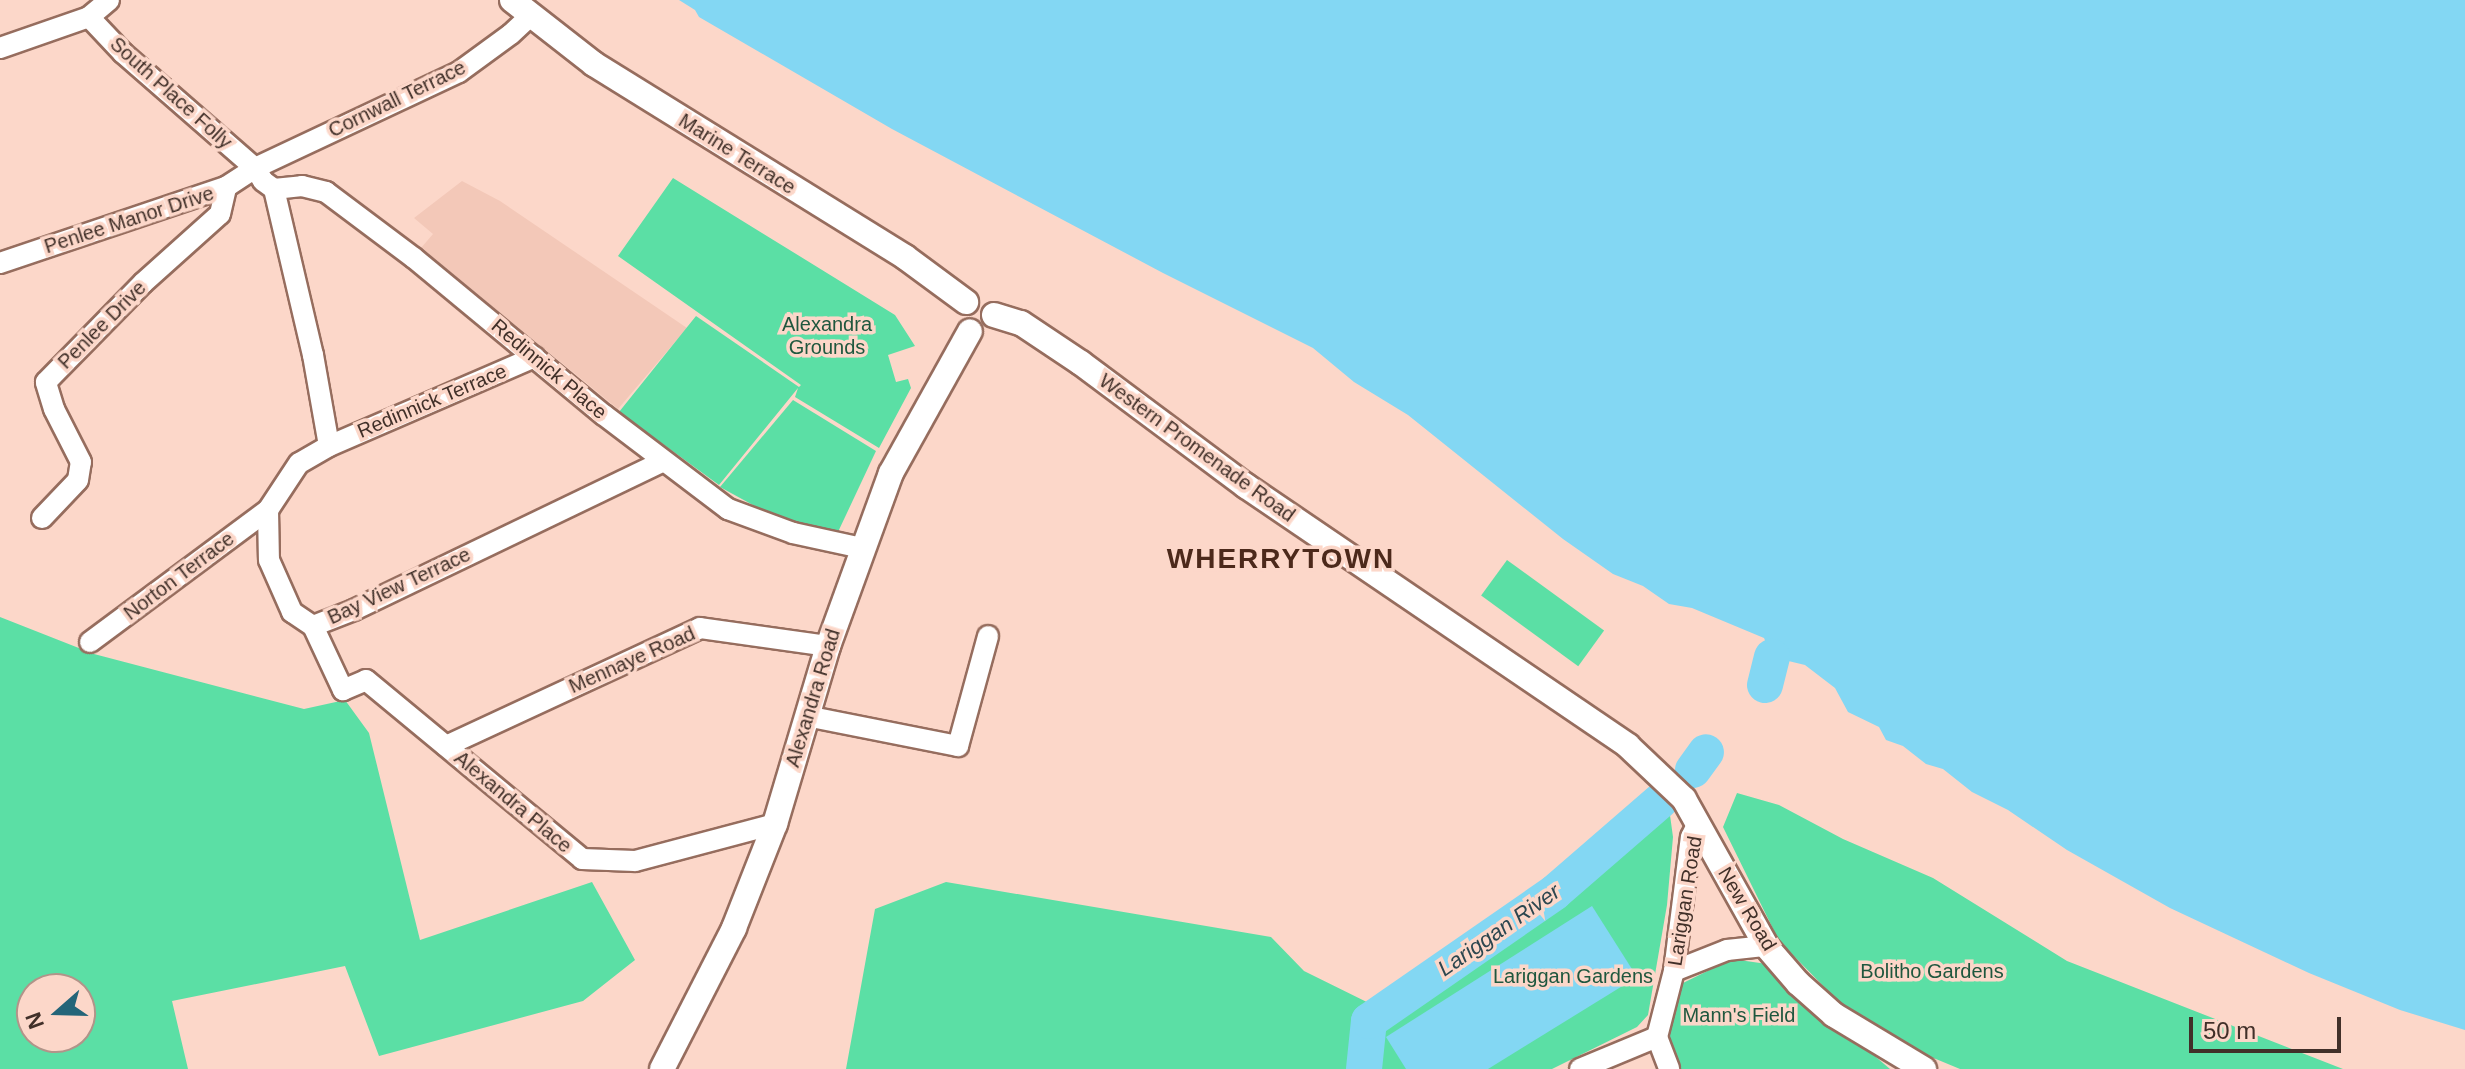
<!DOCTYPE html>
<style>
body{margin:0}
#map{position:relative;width:2465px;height:1069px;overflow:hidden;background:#fcd7c9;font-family:Helvetica,sans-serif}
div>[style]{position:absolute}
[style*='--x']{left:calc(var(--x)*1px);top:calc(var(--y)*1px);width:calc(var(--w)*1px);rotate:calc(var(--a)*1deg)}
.built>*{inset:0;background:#f3c8b8}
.green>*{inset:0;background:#5bdfa5;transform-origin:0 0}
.water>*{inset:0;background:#83d7f3}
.river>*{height:36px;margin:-18px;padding:0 18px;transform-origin:18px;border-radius:18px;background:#83d7f3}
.roads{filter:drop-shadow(2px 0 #966d5e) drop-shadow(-2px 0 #966d5e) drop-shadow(0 2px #966d5e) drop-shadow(0 -2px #966d5e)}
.minor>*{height:20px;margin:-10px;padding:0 10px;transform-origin:10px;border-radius:10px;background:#fff}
.tertiary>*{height:24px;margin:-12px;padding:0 12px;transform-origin:12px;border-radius:12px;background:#fff}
span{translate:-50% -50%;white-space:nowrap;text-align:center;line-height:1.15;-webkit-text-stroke:7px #fcd7c9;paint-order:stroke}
.street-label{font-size:20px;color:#413029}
.park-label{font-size:20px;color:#1f573e}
.water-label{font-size:22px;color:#2c464f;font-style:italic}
.district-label{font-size:28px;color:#4c291b;font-weight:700;letter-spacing:2px}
.north{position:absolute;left:16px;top:973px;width:80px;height:80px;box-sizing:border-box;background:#fcd7c9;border:2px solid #b19489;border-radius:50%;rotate:250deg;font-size:22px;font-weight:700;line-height:32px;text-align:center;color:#413029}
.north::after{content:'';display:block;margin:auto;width:28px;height:36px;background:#246579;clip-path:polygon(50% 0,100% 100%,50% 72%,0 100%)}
.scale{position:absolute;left:2189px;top:1017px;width:152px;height:36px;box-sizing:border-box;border:4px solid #413029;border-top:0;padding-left:10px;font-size:24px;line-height:28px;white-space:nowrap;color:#413029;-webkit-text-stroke:6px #fcd7c9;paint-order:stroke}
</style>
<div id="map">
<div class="built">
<div style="clip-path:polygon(462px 181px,500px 201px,687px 328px,618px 409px,421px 248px,433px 234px,414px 218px)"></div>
</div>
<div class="green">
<div style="clip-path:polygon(673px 178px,895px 315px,915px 346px,888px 355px,896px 382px,908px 379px,911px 388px,879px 448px,795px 397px,798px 388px,719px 485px,619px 412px,696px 316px,799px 387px,801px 385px,618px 256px)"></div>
<div style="clip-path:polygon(793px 400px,876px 451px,838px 532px,793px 527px,720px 487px)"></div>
<div style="left:1507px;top:560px;width:120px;height:44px;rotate:36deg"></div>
<div style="clip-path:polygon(evenodd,0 617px,94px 654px,304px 709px,345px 700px,369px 733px,420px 940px,592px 882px,635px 960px,583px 1001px,379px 1056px,345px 966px,172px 1001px,188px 1069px,0 1069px,0 617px,32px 989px,80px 989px,80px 1037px,32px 1037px,32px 989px)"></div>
<div style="clip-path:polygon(1737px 793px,1779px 805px,1843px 839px,1933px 878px,2067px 961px,2343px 1069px,1960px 1069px,1895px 1042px,1843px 1006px,1779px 941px,1723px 827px)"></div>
<div style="clip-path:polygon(1670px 815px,1673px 837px,1667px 905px,1648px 1015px,1637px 1027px,1552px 1069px,846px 1069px,875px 909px,946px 882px,1271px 937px,1304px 971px,1387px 1012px,1557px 895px,1639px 829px)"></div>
<div style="clip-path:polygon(1732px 959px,1767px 964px,1890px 1069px,1678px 1069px,1664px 1034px,1683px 983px)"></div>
</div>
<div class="water">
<div style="clip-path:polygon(679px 0,2465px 0,2465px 1030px,2400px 1010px,2309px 973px,2170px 908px,2067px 850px,2008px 810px,1972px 792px,1943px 769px,1926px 764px,1903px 746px,1886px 740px,1879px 727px,1848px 712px,1835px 688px,1805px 665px,1772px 657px,1764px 638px,1692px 608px,1669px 604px,1643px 586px,1613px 574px,1563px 539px,1408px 415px,1354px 382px,1313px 348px,1163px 273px,892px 129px,699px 17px,695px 10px)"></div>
<div style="clip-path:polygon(1592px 906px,1637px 977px,1488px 1069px,1406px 1069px,1386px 1037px)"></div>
</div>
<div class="river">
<div style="--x:1765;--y:685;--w:29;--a:-76"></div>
<div style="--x:1693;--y:770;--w:22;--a:-54"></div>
<div style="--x:1364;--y:1069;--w:48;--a:-84.1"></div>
<div style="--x:1369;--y:1021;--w:226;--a:-34.7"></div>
<div style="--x:1555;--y:892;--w:139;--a:-40.9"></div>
</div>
<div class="roads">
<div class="minor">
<div style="--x:89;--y:17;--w:50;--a:46.6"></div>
<div style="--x:123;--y:53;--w:175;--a:41.1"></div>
<div style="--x:255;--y:168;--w:15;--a:58"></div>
<div style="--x:263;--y:181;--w:14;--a:36"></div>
<div style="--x:274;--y:189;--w:28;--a:-6"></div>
<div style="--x:302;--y:186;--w:25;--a:14"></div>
<div style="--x:326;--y:192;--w:110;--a:36.9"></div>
<div style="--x:414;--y:258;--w:246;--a:39.6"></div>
<div style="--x:604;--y:415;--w:156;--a:37.2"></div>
<div style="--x:728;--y:509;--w:69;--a:20.3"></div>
<div style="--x:793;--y:533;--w:71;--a:12.3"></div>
<div style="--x:0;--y:48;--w:94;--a:-19.2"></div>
<div style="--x:89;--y:17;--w:26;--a:-40"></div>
<div style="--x:274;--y:189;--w:171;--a:76.8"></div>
<div style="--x:313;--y:355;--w:92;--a:80"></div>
<div style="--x:329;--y:446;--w:34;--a:150"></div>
<div style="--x:299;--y:463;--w:56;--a:123.4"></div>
<div style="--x:268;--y:510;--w:50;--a:88.9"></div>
<div style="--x:269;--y:560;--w:57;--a:66.1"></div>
<div style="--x:292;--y:612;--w:25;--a:34"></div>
<div style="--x:313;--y:626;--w:44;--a:-21.3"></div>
<div style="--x:354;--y:610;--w:343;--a:-25.7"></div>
<div style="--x:0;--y:263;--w:238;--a:-18.6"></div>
<div style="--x:226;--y:187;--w:35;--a:-33"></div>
<div style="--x:255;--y:168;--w:225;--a:-25.2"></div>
<div style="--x:459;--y:72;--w:64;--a:-36.2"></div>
<div style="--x:511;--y:34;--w:26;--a:-43"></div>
<div style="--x:329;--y:446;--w:224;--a:-23.4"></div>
<div style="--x:42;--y:518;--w:52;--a:-46.5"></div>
<div style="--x:78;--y:480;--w:18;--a:-81"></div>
<div style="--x:81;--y:462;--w:59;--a:-117"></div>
<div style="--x:54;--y:409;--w:28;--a:-107"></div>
<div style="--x:46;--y:382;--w:139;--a:-45.6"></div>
<div style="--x:143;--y:283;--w:103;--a:-41.9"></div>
<div style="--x:220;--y:214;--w:28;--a:-77"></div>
<div style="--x:313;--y:626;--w:71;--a:64.9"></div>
<div style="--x:343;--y:690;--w:25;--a:-23"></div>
<div style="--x:366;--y:680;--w:281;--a:39.6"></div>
<div style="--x:582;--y:859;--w:53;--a:2.2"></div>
<div style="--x:635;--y:861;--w:145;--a:-14.8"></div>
<div style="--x:90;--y:642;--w:222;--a:-36.6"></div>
<div style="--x:806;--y:716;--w:155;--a:11.2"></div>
<div style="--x:958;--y:746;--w:114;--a:-74.7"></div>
<div style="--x:446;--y:746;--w:280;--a:-24.9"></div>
<div style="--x:700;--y:628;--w:129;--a:8"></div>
<div style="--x:1674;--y:971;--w:57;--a:-21.6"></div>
<div style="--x:1727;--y:950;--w:39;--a:-6"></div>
<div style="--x:1657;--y:1037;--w:68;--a:-75.6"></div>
<div style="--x:1674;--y:971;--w:135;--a:-82.8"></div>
<div style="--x:1691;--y:837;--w:16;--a:-63"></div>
<div style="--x:1657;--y:1037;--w:34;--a:69"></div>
<div style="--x:1580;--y:1069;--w:83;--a:-22.6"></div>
</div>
<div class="tertiary">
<div style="--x:512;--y:0;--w:104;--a:38"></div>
<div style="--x:594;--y:64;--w:366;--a:31.8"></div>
<div style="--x:905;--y:257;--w:76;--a:36.4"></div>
<div style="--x:994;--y:315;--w:28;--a:17"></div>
<div style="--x:1021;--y:323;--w:72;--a:33.7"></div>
<div style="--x:1081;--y:363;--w:206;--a:36.7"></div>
<div style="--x:1246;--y:486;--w:462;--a:34.2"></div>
<div style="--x:1628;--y:746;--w:77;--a:43.4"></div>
<div style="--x:1684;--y:799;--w:168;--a:60.8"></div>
<div style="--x:1766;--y:946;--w:49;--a:49.1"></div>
<div style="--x:1798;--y:983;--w:48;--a:41.6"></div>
<div style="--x:1834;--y:1015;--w:105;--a:31"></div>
<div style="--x:662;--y:1069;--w:158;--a:-62.9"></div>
<div style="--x:734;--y:928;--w:112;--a:-68.5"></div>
<div style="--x:775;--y:824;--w:186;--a:-73.4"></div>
<div style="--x:828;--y:646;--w:184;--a:-70"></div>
<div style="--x:891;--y:473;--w:162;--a:-60.9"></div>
</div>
</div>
<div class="street-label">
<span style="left:171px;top:93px;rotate:42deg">South Place Folly</span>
<span style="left:397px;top:99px;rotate:-26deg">Cornwall Terrace</span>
<span style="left:737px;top:154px;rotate:32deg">Marine Terrace</span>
<span style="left:129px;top:220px;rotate:-18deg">Penlee Manor Drive</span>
<span style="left:102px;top:325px;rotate:-45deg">Penlee Drive</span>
<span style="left:549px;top:369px;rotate:40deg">Redinnick Place</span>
<span style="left:432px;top:401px;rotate:-23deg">Redinnick Terrace</span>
<span style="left:1197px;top:448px;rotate:36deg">Western Promenade Road</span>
<span style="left:179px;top:576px;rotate:-37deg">Norton Terrace</span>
<span style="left:399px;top:586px;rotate:-25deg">Bay View Terrace</span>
<span style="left:632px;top:660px;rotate:-24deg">Mennaye Road</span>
<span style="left:813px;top:698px;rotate:-73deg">Alexandra Road</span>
<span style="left:513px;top:802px;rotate:40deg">Alexandra Place</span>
<span style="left:1685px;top:901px;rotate:-81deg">Lariggan Road</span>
<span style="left:1747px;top:909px;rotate:59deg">New Road</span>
</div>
<div class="park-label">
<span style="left:827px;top:336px">Alexandra<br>Grounds</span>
<span style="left:1932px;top:971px">Bolitho Gardens</span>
<span style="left:1573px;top:976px">Lariggan Gardens</span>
<span style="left:1739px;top:1015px">Mann's Field</span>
</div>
<div class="water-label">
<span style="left:1499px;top:930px;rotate:-35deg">Lariggan River</span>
</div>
<div class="district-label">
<span style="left:1281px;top:559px">WHERRYTOWN</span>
</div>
<div class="north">N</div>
<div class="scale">50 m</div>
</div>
